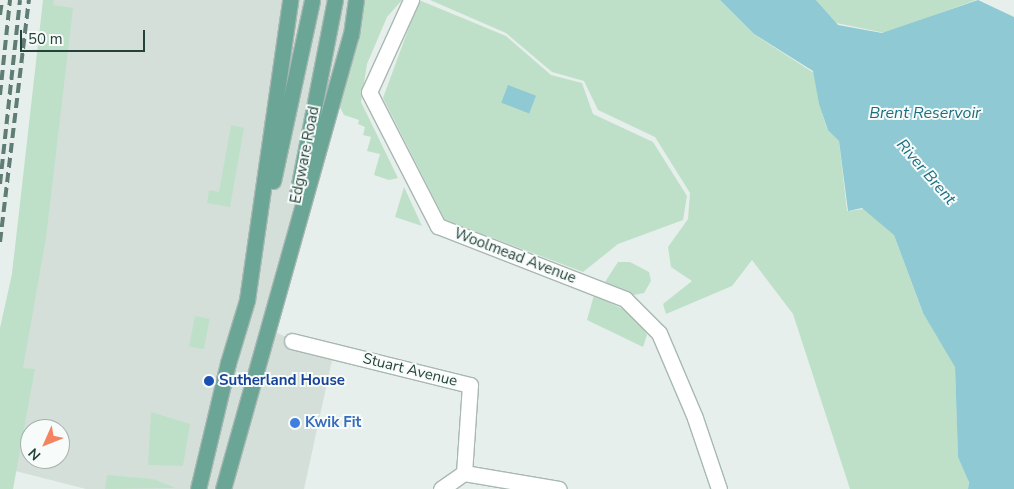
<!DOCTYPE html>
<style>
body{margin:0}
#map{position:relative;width:1014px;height:489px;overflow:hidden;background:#e6efeb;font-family:"Nunito Sans",sans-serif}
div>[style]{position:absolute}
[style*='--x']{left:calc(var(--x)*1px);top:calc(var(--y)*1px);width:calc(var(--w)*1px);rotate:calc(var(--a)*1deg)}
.built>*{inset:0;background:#d4dfda}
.green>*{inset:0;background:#bfe0c8;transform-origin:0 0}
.water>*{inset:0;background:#8ec9d4;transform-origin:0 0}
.roads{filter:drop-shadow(1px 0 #a8b8b2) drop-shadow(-1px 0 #a8b8b2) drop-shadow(0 1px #a8b8b2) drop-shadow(0 -1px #a8b8b2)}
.minor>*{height:15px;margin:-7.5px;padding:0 7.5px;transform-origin:7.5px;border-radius:7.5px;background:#fff}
.primary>*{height:15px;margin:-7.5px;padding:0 7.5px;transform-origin:7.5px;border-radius:7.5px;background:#6aa596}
.rail>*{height:4px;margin-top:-2px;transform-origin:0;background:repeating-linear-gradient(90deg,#5f7d75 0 10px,transparent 0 15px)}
.dots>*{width:14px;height:14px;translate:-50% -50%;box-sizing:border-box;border:2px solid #f7fbf9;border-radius:50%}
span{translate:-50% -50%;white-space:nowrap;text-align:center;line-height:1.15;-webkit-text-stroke:4px #f7fbf9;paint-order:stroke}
.street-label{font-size:15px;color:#24423a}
.transit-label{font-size:15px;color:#164399;font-weight:700}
.left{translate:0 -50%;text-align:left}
.shop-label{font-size:15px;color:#366cbe;font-weight:700}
.water-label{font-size:16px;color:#1c6f80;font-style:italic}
.north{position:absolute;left:20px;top:419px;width:50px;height:50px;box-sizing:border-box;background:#f7fbf9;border:1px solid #a3b1ad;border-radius:50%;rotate:226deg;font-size:14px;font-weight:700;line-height:20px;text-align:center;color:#24423a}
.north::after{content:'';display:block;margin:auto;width:18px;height:22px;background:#f4845f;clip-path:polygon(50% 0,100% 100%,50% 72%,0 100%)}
.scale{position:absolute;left:20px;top:30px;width:125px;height:22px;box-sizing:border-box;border:2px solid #24423a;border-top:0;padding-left:6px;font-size:15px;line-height:18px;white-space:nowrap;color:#24423a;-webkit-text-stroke:4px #f7fbf9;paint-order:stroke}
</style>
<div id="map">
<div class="built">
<div style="clip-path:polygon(evenodd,46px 0,347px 0,349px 43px,223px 489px,86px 489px,0 467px,12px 274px,46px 0,30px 429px,60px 429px,60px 459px,30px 459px,30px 429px)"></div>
<div style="clip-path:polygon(273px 331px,297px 342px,334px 351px,304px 489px,230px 489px)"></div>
</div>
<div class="green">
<div style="clip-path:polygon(43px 0,54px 0,53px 5px,73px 8px,46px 238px,23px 368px,35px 369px,13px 489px,0 489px,0 328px,12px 274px)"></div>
<div style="clip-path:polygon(357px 0,402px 0,387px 17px,367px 64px,361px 102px,398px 178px,389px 180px,374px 175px,380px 154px,367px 151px,371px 137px,363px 135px,365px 127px,358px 124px,359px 120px,344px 115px,334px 96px)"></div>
<div style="clip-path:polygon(419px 0,506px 36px,551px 75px,582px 83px,593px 114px,653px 142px,687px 196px,683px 220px,618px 244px,583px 272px,445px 220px,383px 98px)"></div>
<div style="clip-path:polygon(430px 0,720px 0,755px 35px,814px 73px,819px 103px,827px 128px,839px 141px,847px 211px,864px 209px,893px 232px,922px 311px,955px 366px,958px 456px,969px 479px,968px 489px,850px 489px,793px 314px,752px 260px,732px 286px,666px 314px,663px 304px,692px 281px,671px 267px,668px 247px,688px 219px,690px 193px,655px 137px,598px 110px,584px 81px,552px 72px,506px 33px)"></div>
<div style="clip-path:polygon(816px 0,976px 0,885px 33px,836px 23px)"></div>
<div style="clip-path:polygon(231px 125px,244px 128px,230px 207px,207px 203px,209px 190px,219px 192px)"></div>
<div style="clip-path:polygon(404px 187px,422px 226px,395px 217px)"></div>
<div style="clip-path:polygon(618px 262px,630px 262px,649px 272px,651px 281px,644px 293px,629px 296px,605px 282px)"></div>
<div style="clip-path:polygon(594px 295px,629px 312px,640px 323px,647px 335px,643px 347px,587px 320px)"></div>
<div style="left:195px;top:316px;width:15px;height:31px;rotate:11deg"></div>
<div style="clip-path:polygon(151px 412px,190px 424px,183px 466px,148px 465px)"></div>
<div style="clip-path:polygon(107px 475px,153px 479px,176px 488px,105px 489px)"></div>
</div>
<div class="water">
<div style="clip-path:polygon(720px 0,816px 0,838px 25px,882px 33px,978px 0,1014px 17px,1014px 489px,968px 489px,969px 482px,958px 457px,955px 367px,923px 313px,894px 235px,862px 208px,848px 211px,839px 141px,828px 130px,819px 104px,813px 71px,754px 34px)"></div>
<div style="left:508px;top:85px;width:30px;height:19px;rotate:21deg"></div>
</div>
<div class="roads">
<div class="minor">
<div style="--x:411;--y:0;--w:101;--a:114.5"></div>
<div style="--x:369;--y:92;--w:151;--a:62.8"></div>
<div style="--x:438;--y:226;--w:201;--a:21.3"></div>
<div style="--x:625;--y:299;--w:48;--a:45"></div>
<div style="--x:659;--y:333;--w:92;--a:67"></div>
<div style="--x:695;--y:418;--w:75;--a:71.3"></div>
<div style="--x:292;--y:341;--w:183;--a:13.9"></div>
<div style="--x:470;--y:385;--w:88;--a:93.9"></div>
<div style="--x:464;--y:473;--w:96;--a:9.6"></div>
<div style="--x:441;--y:489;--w:28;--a:-35"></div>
</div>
<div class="primary">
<div style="--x:273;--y:181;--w:185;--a:-77.8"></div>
<div style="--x:297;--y:195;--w:199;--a:-79"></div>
<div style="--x:198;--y:489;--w:130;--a:-76.6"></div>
<div style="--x:228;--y:363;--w:66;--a:-73.2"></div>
<div style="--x:247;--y:300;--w:303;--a:-81.8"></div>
<div style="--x:223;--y:489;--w:472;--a:-74.3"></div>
<div style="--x:351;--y:35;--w:35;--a:-82"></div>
</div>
</div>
<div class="rail">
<div style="--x:0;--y:15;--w:15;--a:-82"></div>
<div style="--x:0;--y:95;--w:96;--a:-84"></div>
<div style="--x:0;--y:184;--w:185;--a:-83.8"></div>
<div style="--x:0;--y:242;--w:244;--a:-83.2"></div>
</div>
<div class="dots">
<div style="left:209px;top:381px;background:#1a4fb4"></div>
<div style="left:295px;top:423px;background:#3f7fe0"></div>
</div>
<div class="street-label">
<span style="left:305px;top:155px;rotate:-79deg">Edgware Road</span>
<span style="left:515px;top:256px;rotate:21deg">Woolmead Avenue</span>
<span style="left:410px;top:370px;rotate:14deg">Stuart Avenue</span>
</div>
<div class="transit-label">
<span class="left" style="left:219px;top:381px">Sutherland House</span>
</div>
<div class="shop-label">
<span class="left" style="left:305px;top:423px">Kwik Fit</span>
</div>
<div class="water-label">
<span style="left:925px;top:113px">Brent Reservoir</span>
<span style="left:926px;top:172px;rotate:49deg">River Brent</span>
</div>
<div class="north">N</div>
<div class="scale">50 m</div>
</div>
